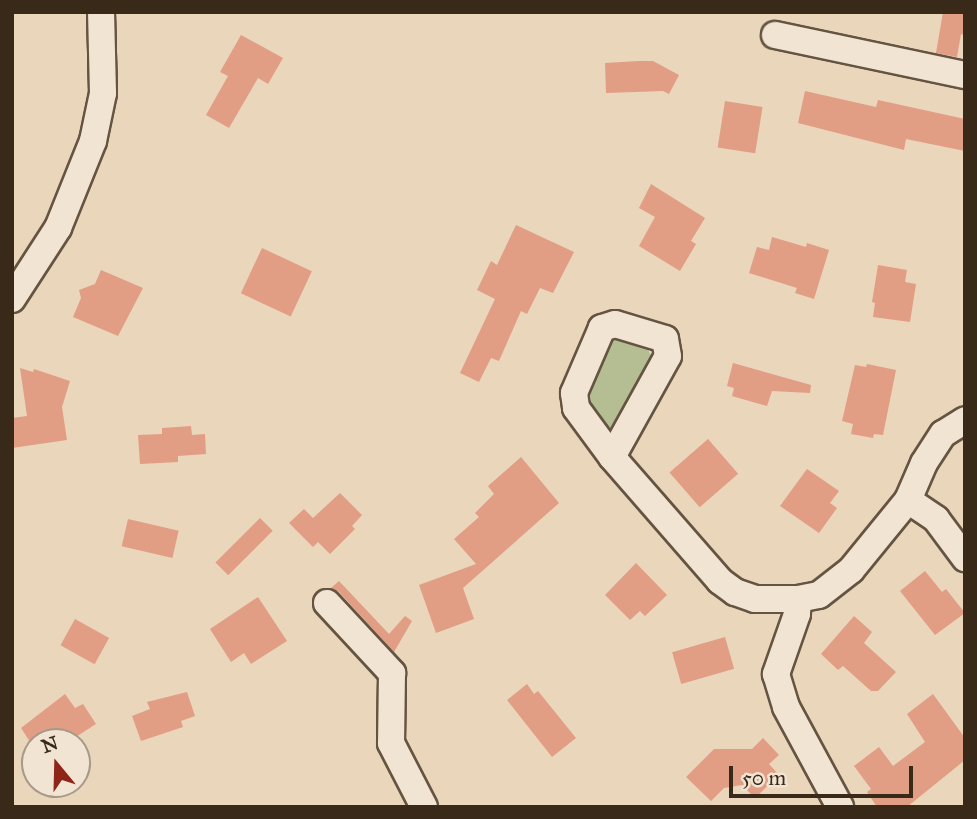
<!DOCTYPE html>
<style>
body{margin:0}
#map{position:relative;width:977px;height:819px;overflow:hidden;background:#e9d6bb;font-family:"IM FELL Great Primer",serif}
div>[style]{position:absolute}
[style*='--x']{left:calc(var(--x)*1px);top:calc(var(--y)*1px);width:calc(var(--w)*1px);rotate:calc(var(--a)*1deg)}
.green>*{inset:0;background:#b4be92}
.building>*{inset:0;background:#e29d85;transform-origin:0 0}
.roads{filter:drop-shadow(2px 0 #655441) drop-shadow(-2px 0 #655441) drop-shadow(0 2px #655441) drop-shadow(0 -2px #655441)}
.minor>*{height:26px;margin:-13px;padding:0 13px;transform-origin:13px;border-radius:13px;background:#f1e4d3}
span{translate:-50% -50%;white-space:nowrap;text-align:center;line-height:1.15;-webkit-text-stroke:6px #f1e4d3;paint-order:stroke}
.frame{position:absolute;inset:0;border:14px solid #392918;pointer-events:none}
.north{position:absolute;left:21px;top:728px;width:70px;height:70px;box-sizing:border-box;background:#f1e4d3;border:2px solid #a79988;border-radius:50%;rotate:341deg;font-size:19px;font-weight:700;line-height:28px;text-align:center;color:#392918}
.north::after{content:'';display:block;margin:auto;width:24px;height:32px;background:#8f2418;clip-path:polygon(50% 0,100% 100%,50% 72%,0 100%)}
.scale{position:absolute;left:729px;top:766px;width:184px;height:32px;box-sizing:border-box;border:4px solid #392918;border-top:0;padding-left:9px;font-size:21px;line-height:24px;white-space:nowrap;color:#392918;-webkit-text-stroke:5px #f1e4d3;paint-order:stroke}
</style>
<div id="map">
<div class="green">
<div style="clip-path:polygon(615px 338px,648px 350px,652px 357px,611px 427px,602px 428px,590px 419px,585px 390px,608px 341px)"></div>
</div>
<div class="building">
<div style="clip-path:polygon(943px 12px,965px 12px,965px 35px,961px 34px,957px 57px,936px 53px)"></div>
<div style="clip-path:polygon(241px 35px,283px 58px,268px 84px,258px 78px,229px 128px,206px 115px,228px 76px,220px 72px)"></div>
<div style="clip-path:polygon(639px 61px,653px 61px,679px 75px,669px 94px,663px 91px,606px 93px,605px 63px)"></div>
<div style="clip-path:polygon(805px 91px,876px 107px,878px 100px,965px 119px,965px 151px,906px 139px,904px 150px,798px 123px)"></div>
<div style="left:725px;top:101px;width:38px;height:47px;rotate:9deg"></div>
<div style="clip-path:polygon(651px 184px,705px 218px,691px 241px,696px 244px,680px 271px,639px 246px,655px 217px,639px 208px)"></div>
<div style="clip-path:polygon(516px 225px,574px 252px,553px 293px,540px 288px,527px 314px,521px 311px,499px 361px,491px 358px,479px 382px,460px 373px,495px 299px,477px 290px,491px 261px,497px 265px)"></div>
<div style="clip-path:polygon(772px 237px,806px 247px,807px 243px,829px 250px,814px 299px,795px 293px,797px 288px,749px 273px,757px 247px,769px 250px)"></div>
<div style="left:262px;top:248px;width:55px;height:50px;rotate:25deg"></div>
<div style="clip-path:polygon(878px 265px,907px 270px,905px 282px,916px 284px,910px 322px,873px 317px,875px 303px,872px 302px)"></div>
<div style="clip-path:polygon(101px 270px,143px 288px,118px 336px,73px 317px,81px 298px,79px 290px,95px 284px)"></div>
<div style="clip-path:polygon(733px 363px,811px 385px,810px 393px,772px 391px,767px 406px,732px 396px,734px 388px,727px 386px)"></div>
<div style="clip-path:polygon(867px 364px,896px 370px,883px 435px,874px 434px,873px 438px,851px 434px,853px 424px,842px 421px,855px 365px,866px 367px)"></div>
<div style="clip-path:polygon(20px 368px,33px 372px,34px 369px,70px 381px,62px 407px,67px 440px,12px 448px,12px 418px,27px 416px)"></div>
<div style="clip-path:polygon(191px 426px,192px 435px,205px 434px,206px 454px,178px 456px,178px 462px,140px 464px,138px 435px,162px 434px,162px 428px)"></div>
<div style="left:708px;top:439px;width:46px;height:51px;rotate:49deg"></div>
<div style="clip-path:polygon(521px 457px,559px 503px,463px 588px,474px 619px,436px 633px,419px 585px,476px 564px,454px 539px,479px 517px,475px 513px,494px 494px,488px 486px)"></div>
<div style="clip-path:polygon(807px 469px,839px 491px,830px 503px,837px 508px,819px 533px,780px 506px)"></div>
<div style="clip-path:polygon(340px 493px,362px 515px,352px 526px,355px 529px,330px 554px,318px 542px,313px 547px,289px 523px,304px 509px,313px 518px)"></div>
<div style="left:260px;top:518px;width:18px;height:63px;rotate:45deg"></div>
<div style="left:128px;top:519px;width:52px;height:28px;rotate:13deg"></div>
<div style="clip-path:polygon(636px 563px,667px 595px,645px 616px,640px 611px,630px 620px,605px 595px)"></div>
<div style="clip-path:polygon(925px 571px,942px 592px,946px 589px,965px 613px,935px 635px,900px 591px)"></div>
<div style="clip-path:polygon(339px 581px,389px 634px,405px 616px,412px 621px,394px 652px,339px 592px,331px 588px)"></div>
<div style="clip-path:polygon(258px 597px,287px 641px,251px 664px,244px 653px,231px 662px,210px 629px)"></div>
<div style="clip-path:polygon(854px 616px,872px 632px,864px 643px,896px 672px,878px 691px,871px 691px,843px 666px,838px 670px,821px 654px)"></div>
<div style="left:75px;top:619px;width:39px;height:30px;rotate:29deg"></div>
<div style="left:725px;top:637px;width:33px;height:55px;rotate:74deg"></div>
<div style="clip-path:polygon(527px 684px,534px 694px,538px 691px,576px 738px,552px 757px,507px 700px)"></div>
<div style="clip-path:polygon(187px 692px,195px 716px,181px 721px,183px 727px,141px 741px,132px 716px,150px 709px,147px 702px)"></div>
<div style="clip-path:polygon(65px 694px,75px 708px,83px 704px,96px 724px,68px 742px,30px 742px,21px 728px)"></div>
<div style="clip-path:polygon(933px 694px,965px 738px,965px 760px,907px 807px,877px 807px,867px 792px,871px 789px,854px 766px,879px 747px,893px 766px,925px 742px,907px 714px)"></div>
<div style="clip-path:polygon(763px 738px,779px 755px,769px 764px,779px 775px,755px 798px,742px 785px,724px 788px,711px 801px,686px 777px,714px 749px,752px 749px)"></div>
</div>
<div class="roads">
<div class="minor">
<div style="--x:775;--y:35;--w:194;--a:11.9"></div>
<div style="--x:12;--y:299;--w:85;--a:-57.1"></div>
<div style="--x:58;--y:228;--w:94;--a:-68.1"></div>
<div style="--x:93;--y:141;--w:49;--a:-78.2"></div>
<div style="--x:103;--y:93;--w:81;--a:-91.4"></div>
<div style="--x:612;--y:457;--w:115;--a:-61"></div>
<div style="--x:668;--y:356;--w:17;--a:-100"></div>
<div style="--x:665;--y:339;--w:52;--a:-163.3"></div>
<div style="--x:615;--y:324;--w:14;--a:163"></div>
<div style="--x:602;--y:328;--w:71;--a:113.3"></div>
<div style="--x:574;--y:393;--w:15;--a:82"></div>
<div style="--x:576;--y:408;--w:61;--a:53.7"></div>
<div style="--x:612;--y:457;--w:164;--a:48.9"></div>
<div style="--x:720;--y:581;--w:19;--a:36"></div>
<div style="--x:735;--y:592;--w:21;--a:19"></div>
<div style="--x:755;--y:599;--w:43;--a:0"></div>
<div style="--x:798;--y:599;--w:21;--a:-11"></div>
<div style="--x:819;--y:595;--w:41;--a:-38"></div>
<div style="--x:851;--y:570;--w:90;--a:-50.8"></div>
<div style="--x:908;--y:500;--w:40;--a:-66.6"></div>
<div style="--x:924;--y:463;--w:35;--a:-57"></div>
<div style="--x:943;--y:434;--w:26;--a:-32"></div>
<div style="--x:908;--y:500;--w:34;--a:34"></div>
<div style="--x:936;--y:519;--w:49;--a:53.4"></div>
<div style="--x:798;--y:599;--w:15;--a:94"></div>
<div style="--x:797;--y:614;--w:64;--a:109.3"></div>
<div style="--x:776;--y:674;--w:34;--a:73"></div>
<div style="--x:786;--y:707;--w:114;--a:61.6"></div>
<div style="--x:327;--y:603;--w:96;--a:47.1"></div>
<div style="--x:392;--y:673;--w:70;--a:90.8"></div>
<div style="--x:391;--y:743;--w:72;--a:62.7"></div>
</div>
</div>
<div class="frame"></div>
<div class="north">N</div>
<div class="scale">50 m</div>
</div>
